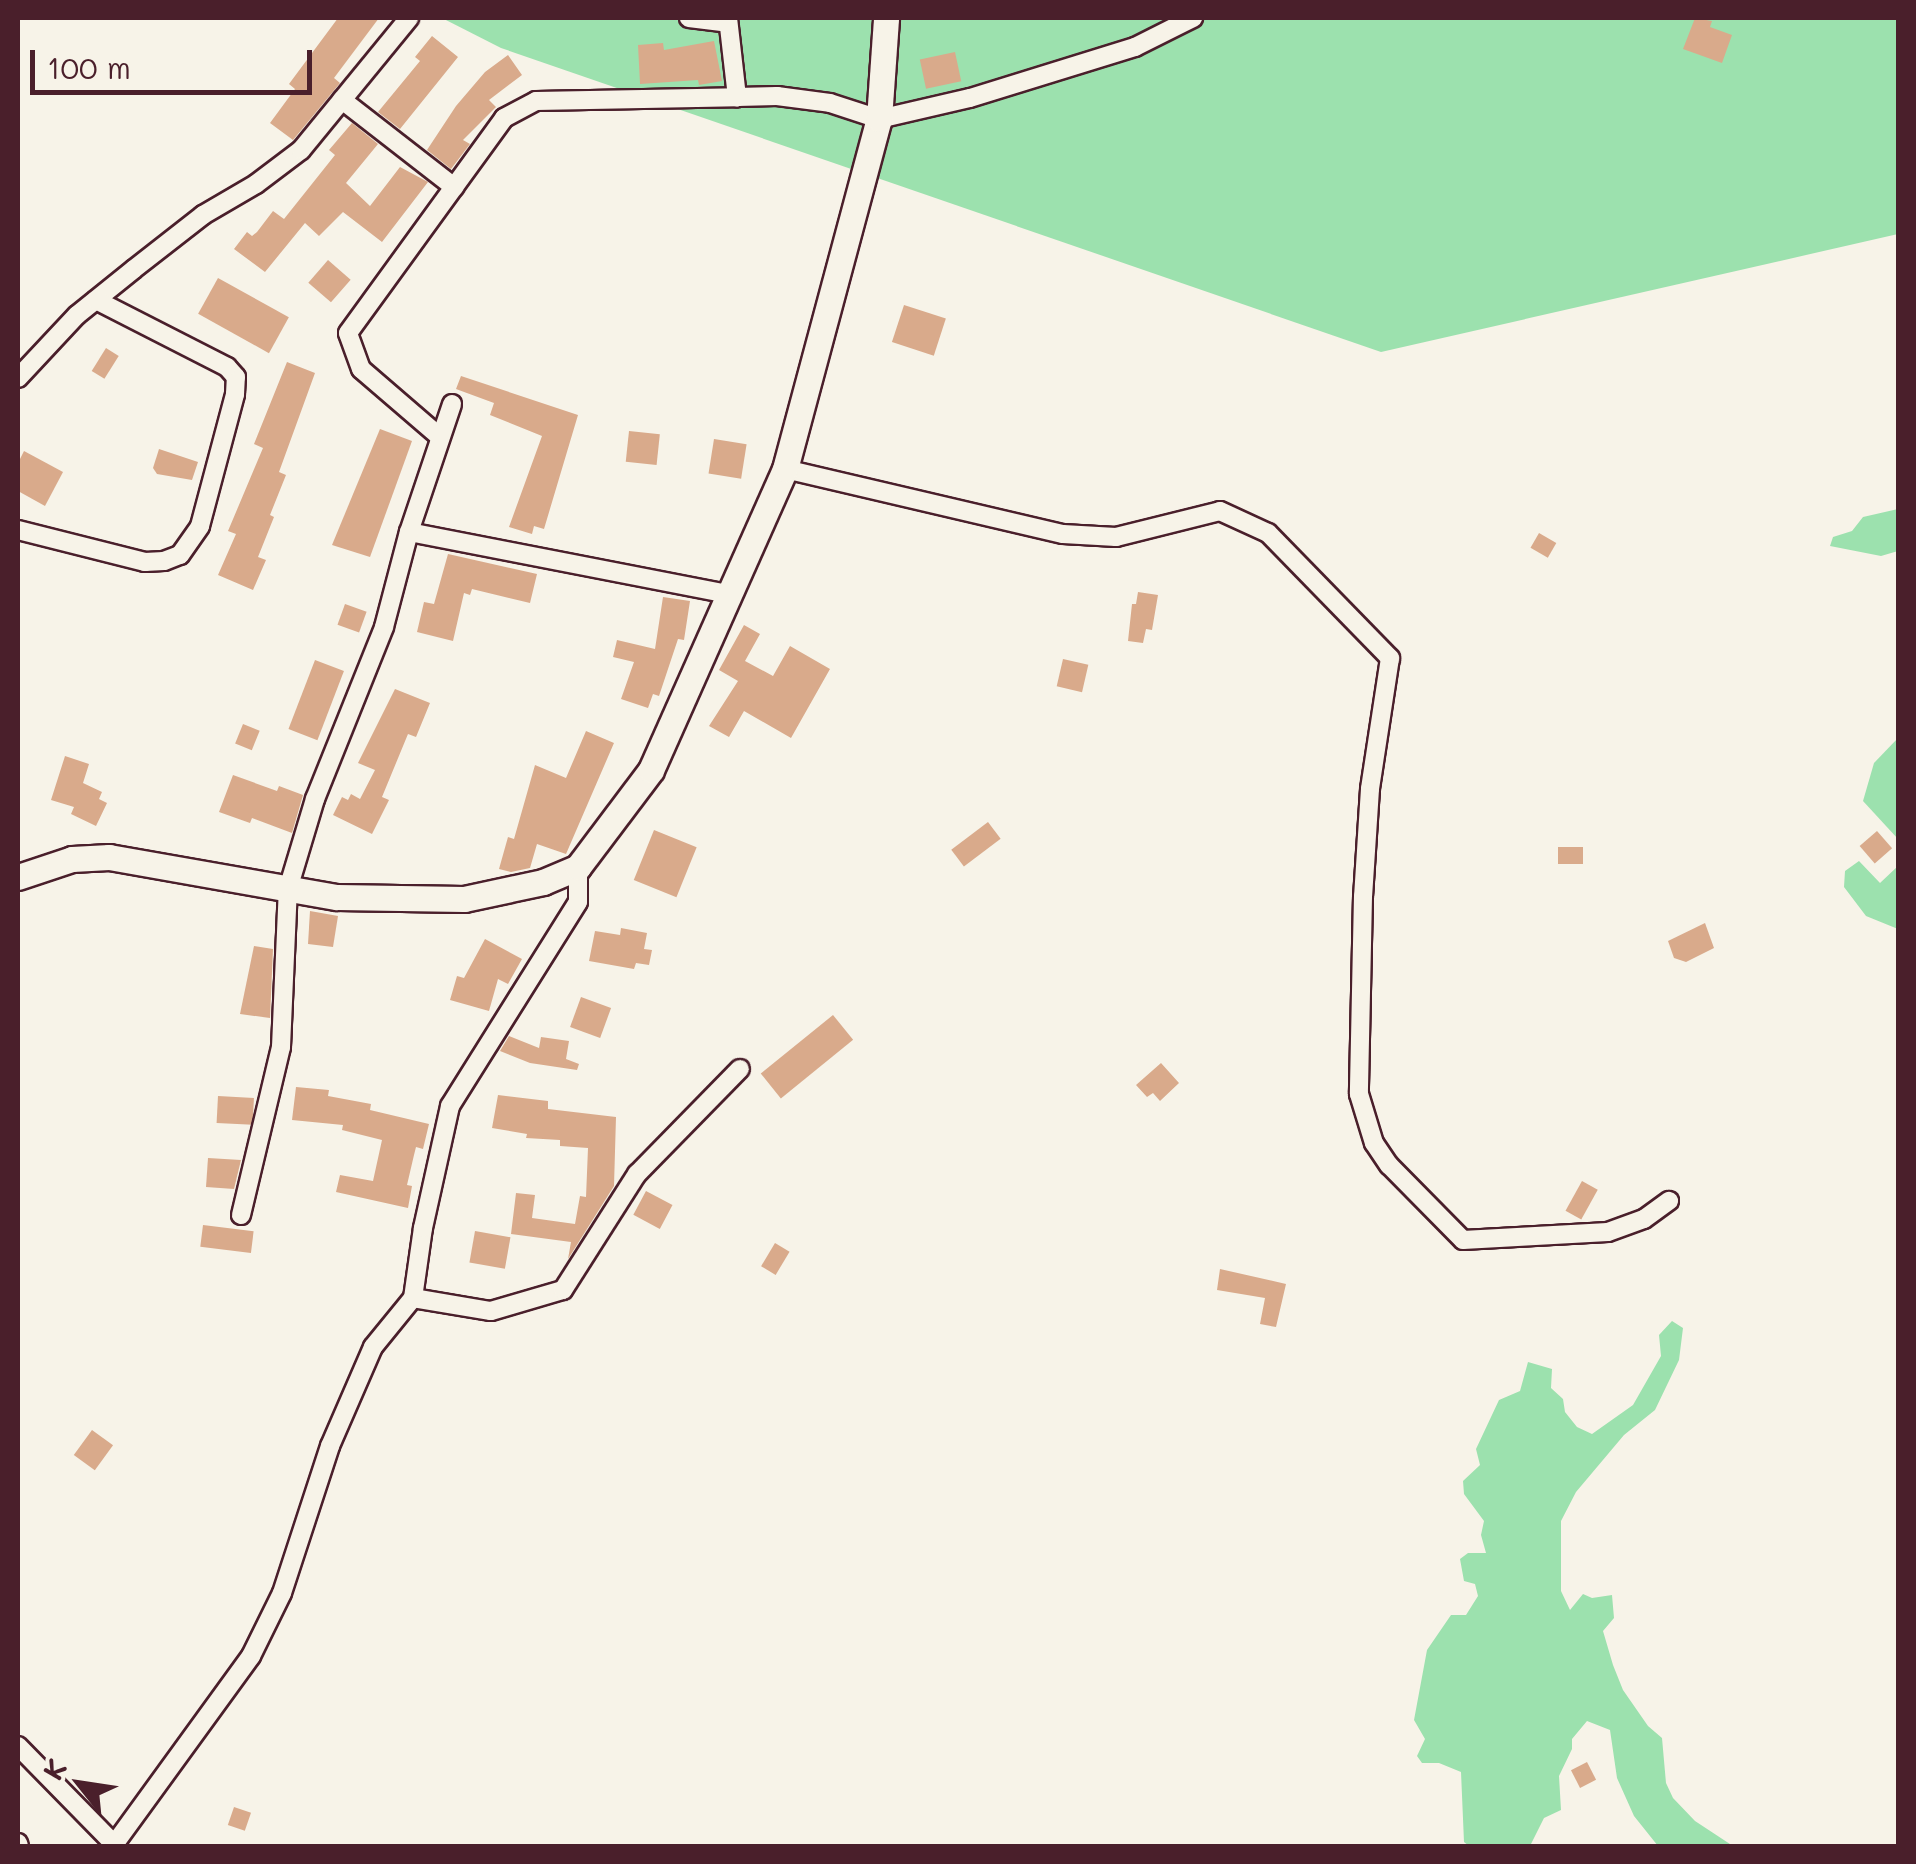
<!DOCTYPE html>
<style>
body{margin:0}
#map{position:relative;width:1916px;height:1864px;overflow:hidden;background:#f7f3e8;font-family:Mali,sans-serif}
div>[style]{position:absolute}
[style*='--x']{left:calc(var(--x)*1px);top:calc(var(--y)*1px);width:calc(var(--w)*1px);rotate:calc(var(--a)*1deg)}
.green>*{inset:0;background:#9ce1ae}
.building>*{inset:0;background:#d9aa8b;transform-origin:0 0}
.roads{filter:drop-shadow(2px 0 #4a1f2b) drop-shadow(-2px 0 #4a1f2b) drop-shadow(0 2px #4a1f2b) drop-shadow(0 -2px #4a1f2b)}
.street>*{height:18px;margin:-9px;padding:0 9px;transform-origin:9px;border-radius:9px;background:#f7f3e8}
.secondary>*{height:25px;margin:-12.5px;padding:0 12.5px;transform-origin:12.5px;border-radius:12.5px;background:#f7f3e8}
span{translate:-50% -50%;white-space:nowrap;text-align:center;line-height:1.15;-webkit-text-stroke:8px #f7f3e8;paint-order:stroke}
.frame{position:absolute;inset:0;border:20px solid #4a1f2b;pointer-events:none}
.north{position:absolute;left:30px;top:1734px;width:100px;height:100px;-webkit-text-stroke:8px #f7f3e8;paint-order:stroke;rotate:300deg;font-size:28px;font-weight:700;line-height:40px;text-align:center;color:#4a1f2b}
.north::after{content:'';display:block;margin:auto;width:35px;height:45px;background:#4a1f2b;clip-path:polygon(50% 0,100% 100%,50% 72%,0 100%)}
.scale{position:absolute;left:30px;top:50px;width:282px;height:45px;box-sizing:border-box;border:5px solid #4a1f2b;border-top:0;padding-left:12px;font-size:30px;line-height:35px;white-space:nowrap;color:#4a1f2b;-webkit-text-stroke:8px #f7f3e8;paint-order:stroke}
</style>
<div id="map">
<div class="green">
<div style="clip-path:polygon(442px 18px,1898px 18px,1898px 234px,1381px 352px,501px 48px)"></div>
<div style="clip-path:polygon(1898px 509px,1898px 551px,1881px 556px,1830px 546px,1833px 537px,1852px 531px,1863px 517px)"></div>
<div style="clip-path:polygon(1898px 738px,1898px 839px,1863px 801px,1874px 763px)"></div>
<div style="clip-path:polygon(1859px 861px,1880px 883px,1898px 866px,1898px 929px,1866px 916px,1844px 887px,1845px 871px)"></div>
<div style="clip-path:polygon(1672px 1321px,1683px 1328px,1679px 1360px,1655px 1410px,1624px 1435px,1576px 1492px,1561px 1521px,1561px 1591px,1570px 1610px,1583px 1594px,1592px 1598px,1612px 1595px,1614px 1618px,1603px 1631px,1613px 1665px,1623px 1690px,1648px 1726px,1662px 1738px,1666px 1783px,1673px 1798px,1695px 1821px,1733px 1846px,1658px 1846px,1634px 1816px,1617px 1778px,1610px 1730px,1587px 1721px,1572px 1739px,1572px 1749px,1559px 1776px,1561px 1810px,1544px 1818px,1530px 1846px,1469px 1846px,1464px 1842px,1461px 1772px,1439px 1763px,1422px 1763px,1417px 1756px,1425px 1739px,1414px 1720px,1427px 1650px,1451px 1615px,1466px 1615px,1478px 1596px,1475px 1584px,1464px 1581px,1460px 1559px,1468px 1553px,1486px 1553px,1481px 1535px,1484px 1521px,1464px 1494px,1463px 1481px,1480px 1465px,1476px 1449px,1499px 1400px,1520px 1391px,1528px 1362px,1552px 1369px,1551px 1388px,1563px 1399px,1565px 1412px,1577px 1427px,1592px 1434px,1633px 1405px,1661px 1356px,1659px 1335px)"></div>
</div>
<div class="building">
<div style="clip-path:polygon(338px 18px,379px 18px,334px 78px,340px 83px,293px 140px,270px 123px,295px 89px,289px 84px)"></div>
<div style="clip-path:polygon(1695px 18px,1712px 21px,1710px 27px,1732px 35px,1722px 63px,1683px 49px)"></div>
<div style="clip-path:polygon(432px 36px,458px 57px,400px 129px,378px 112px,420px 61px,415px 57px)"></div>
<div style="clip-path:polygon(714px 41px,722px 81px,699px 85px,698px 80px,640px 84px,638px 45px,663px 43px,664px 50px)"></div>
<div style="left:955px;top:52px;width:30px;height:36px;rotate:78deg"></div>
<div style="clip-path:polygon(508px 55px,522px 75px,489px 100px,496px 107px,463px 140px,470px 144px,451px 169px,427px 150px,456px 106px,485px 72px)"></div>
<div style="clip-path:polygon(352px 123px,378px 144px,346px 183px,370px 206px,400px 167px,428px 182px,382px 242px,343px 212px,319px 236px,305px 223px,265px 272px,234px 249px,247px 232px,252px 236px,257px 232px,273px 211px,284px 219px,335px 155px,329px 150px)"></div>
<div style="left:328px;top:260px;width:30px;height:30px;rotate:41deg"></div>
<div style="left:218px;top:278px;width:81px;height:41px;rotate:29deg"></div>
<div style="left:904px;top:305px;width:44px;height:39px;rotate:18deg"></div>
<div style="left:106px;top:348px;width:15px;height:27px;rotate:32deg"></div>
<div style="clip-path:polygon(287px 362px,315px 373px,279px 472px,286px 475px,270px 515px,274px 517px,258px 557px,266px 560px,253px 590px,218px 575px,236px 534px,228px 531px,263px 448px,254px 444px)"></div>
<div style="clip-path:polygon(461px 376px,578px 415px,544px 529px,534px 526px,532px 534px,509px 527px,542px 436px,490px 415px,494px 403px,456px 389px)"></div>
<div style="clip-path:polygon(380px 429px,412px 441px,370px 557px,332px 545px)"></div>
<div style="left:629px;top:431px;width:31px;height:31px;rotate:6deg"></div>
<div style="left:714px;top:439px;width:33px;height:35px;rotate:9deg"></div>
<div style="clip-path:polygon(159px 449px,198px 462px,192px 480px,157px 474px,153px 468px)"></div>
<div style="clip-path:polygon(24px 451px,63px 472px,45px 506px,18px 491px,18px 463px)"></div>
<div style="left:1539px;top:533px;width:20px;height:17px;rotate:30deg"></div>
<div style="clip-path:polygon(448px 554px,537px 574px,530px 603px,472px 589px,470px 595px,464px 593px,453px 641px,417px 632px,424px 602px,434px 604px)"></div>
<div style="clip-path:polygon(1138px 592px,1158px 595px,1152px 630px,1146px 629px,1143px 643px,1128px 641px,1132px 604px,1136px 604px)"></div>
<div style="clip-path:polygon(663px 597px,690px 601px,684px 640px,678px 639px,659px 696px,653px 694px,648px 708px,621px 699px,634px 662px,613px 657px,617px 640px,655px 649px)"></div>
<div style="left:345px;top:604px;width:23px;height:22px;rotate:20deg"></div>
<div style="clip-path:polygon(744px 625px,760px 634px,745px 661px,773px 676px,790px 646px,830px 669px,791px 738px,744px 711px,729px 737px,709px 726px,738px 681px,719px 670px)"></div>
<div style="left:1063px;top:659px;width:26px;height:28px;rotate:13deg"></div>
<div style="left:315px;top:660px;width:31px;height:74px;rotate:21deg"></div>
<div style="clip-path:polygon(395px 689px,430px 703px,416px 737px,408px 734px,382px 797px,389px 800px,372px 834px,333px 815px,342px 797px,348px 800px,351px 794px,360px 799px,375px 770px,358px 763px)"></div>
<div style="left:243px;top:724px;width:18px;height:21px;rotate:22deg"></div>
<div style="clip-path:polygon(586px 731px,614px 743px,566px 854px,537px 844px,530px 868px,511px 872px,499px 869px,508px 837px,514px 839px,535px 765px,566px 778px)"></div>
<div style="clip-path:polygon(65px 756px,89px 764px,83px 783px,102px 792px,99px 799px,107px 803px,96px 826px,71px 814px,74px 807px,51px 800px)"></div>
<div style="clip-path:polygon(233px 775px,277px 791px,279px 786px,303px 795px,292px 833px,252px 818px,250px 823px,219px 812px)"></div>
<div style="left:988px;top:822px;width:21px;height:46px;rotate:53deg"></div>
<div style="left:654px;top:830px;width:46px;height:54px;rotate:22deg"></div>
<div style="left:1877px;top:831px;width:23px;height:23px;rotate:49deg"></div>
<div style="left:1558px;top:847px;width:25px;height:17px"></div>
<div style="clip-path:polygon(310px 911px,338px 916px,333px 947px,308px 944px)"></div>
<div style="clip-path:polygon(1705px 923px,1714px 948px,1686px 962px,1674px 958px,1668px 941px)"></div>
<div style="clip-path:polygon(621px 928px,647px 933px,644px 949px,652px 950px,649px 965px,636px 963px,634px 969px,589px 961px,595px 931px,620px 935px)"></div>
<div style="clip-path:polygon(485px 939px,522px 959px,508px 984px,498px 979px,489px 1011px,450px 1000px,457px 976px,464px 978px)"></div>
<div style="clip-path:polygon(254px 946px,273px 949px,270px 1018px,240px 1014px)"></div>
<div style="left:581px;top:997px;width:32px;height:32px;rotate:20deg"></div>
<div style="left:833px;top:1015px;width:32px;height:93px;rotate:51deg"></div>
<div style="clip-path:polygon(509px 1036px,539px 1048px,541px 1037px,569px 1041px,566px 1059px,579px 1064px,577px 1070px,530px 1063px,500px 1051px)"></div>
<div style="clip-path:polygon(1161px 1063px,1179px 1083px,1160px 1101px,1153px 1093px,1147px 1097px,1136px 1085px)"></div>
<div style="clip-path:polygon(296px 1087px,329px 1090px,328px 1096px,371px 1104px,370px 1110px,429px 1124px,423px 1149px,416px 1147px,414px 1155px,407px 1185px,412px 1186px,408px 1208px,336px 1192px,340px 1175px,373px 1181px,382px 1140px,342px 1130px,343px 1125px,292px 1120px)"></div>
<div style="clip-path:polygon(498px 1095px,548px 1101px,548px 1109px,616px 1117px,614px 1186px,568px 1259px,571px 1242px,511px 1234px,516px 1193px,535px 1195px,532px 1218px,575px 1224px,580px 1196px,586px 1197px,588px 1148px,560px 1146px,560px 1140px,526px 1138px,527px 1134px,492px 1128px)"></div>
<div style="left:218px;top:1096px;width:36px;height:27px;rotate:3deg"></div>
<div style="clip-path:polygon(208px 1158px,241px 1160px,234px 1189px,206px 1187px)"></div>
<div style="left:1582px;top:1181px;width:18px;height:34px;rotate:29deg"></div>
<div style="left:646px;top:1191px;width:30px;height:27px;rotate:28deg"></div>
<div style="left:203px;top:1225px;width:51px;height:22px;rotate:7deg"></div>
<div style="left:475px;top:1231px;width:36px;height:32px;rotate:10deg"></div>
<div style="left:775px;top:1243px;width:17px;height:27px;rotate:31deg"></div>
<div style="clip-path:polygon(1220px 1269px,1286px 1284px,1276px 1327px,1260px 1324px,1265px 1298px,1217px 1290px)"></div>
<div style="left:92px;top:1430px;width:26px;height:31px;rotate:36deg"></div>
<div style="left:1587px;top:1762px;width:20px;height:18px;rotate:63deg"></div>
<div style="left:234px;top:1807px;width:18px;height:19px;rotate:19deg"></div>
</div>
<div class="roads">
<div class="street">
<div style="--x:689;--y:18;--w:39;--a:7"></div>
<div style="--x:728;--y:18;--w:80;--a:83.5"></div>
<div style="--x:737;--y:97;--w:40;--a:-1.4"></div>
<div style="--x:777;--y:96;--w:53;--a:7.5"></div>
<div style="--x:830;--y:103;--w:52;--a:18.1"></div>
<div style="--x:879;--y:119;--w:93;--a:-13"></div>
<div style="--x:970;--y:98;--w:173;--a:-17.2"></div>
<div style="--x:1135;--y:47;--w:65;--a:-26.6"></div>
<div style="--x:342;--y:100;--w:142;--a:37.8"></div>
<div style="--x:18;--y:378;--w:86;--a:-46.9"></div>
<div style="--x:77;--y:315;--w:73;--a:-38.9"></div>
<div style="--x:134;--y:269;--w:88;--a:-38"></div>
<div style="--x:203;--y:215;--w:61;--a:-30.3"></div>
<div style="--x:256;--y:184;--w:56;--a:-37.1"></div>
<div style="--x:301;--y:150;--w:171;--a:-50.7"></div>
<div style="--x:440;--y:437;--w:104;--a:-139.3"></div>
<div style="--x:361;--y:369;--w:38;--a:-110"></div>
<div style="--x:348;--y:333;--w:266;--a:-54"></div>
<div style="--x:504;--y:118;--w:36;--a:-28"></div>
<div style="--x:536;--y:101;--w:201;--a:-1.1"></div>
<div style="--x:785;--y:469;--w:285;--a:13.2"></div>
<div style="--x:1063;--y:534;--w:53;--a:3.2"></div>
<div style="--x:1116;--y:537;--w:107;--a:-14"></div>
<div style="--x:1220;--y:511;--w:53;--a:24.6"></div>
<div style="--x:1268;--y:533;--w:175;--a:45.7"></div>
<div style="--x:1390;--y:658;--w:133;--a:98.7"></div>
<div style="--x:1370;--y:789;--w:107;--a:93.7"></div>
<div style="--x:1363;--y:896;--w:198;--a:91.2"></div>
<div style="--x:1359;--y:1094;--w:51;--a:73"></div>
<div style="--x:1374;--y:1143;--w:27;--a:56"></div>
<div style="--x:1389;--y:1165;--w:105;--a:45.4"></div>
<div style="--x:1463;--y:1240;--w:145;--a:-3.2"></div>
<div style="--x:1608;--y:1232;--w:38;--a:-20"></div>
<div style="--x:1644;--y:1219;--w:31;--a:-36"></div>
<div style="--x:18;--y:530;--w:131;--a:14.1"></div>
<div style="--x:145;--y:562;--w:19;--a:-3"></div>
<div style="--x:164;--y:561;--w:17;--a:-21"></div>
<div style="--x:180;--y:555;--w:35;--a:-55"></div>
<div style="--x:200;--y:526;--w:137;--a:-75.1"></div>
<div style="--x:235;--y:394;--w:17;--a:-87"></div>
<div style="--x:236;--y:377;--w:13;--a:-132"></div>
<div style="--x:227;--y:367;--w:147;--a:-152.9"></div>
<div style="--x:409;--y:532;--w:329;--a:11"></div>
<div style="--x:241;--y:1215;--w:173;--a:-76.6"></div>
<div style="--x:281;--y:1047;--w:158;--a:-87.5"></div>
<div style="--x:288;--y:889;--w:94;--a:-73.3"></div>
<div style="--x:315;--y:799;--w:185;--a:-68.1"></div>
<div style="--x:384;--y:627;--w:98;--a:-75.3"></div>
<div style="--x:409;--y:532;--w:135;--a:-71.4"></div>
<div style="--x:413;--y:1298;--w:79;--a:9.5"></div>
<div style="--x:491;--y:1311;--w:75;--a:-16.3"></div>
<div style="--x:563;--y:1290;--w:138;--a:-57.5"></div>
<div style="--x:637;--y:1174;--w:147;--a:-45.6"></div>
<div style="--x:18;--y:1746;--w:139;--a:45.6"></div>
<div style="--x:18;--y:1843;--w:3;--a:72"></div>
<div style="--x:113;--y:1846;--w:235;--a:-54"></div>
<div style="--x:251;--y:1656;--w:70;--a:-63.8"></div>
<div style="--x:282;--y:1593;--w:155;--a:-71.9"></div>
<div style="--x:330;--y:1446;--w:108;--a:-66.5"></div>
<div style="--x:373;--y:1347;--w:63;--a:-50.8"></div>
<div style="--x:413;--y:1298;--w:71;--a:-81.9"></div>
<div style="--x:423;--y:1228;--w:125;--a:-77.5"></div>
<div style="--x:450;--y:1106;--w:241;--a:-57.9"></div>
<div style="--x:578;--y:902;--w:35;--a:-90"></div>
</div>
<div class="secondary">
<div style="--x:18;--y:877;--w:57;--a:-18.4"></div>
<div style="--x:72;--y:859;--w:37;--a:-3"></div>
<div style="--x:109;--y:857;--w:231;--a:10"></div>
<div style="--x:337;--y:897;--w:127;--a:0.9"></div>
<div style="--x:464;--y:899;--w:81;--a:-12.1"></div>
<div style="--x:543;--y:882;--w:38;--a:-23"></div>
<div style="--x:578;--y:867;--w:121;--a:-53"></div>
<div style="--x:651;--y:770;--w:329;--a:-66"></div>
<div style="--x:785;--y:469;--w:362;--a:-75"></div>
<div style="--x:879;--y:119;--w:101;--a:-86"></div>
</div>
</div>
<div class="frame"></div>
<div class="north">K</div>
<div class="scale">100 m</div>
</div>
